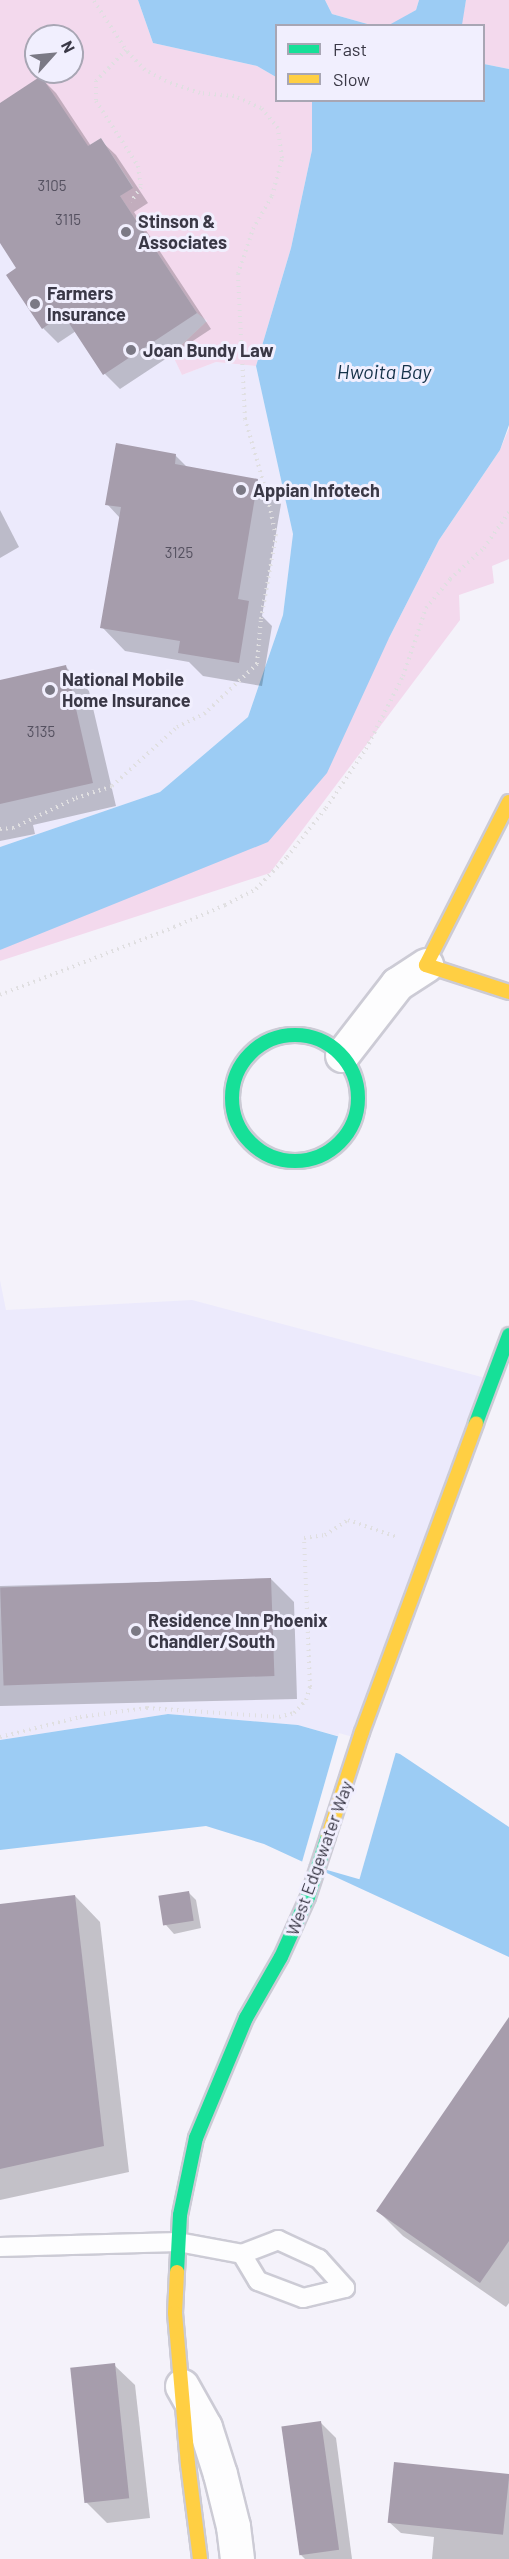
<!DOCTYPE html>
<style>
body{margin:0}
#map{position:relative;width:509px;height:2559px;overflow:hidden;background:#f4f2fa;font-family:Barlow,sans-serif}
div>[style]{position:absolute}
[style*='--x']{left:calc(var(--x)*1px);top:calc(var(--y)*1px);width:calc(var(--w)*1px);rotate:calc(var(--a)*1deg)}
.built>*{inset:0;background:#eceafc}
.green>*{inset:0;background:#f3d9ed}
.water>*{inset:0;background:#9cccf4}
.pier>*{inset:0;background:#f4f2fa;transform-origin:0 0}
.shadow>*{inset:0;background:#0003}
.building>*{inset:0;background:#a69dac;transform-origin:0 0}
.path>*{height:4px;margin-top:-2px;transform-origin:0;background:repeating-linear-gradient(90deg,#e0dfe1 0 1.5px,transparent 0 6px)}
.roads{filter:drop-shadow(2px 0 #cccbd5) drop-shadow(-2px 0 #cccbd5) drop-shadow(0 2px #cccbd5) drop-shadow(0 -2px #cccbd5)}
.lane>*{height:18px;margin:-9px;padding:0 9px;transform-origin:9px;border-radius:9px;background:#fdfdfe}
.street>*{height:33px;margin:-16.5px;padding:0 16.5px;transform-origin:16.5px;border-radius:16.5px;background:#fdfdfe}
.fast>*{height:14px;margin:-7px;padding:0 7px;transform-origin:7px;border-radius:7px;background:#16e098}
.fast>.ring{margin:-7px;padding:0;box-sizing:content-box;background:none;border:14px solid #16e098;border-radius:50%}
.slow>*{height:14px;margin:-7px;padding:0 7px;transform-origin:7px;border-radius:7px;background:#ffcf43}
.dots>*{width:16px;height:16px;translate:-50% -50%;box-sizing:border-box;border:3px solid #f1effe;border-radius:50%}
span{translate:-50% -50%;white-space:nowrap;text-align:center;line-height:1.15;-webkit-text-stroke:6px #f1effe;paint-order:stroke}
.number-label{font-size:15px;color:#555160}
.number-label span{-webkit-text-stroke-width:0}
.poi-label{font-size:18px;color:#3a3846;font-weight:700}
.left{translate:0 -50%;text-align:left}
.street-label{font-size:18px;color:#3a3846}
.water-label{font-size:20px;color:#143148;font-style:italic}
.legend{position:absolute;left:275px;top:24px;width:210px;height:78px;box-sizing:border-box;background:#f1effe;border:2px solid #a8a6b4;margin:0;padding:8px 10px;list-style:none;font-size:18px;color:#3a3846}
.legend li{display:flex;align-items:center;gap:12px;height:30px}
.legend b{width:30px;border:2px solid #a8a6b4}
.north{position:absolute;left:24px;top:24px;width:60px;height:60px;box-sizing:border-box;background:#f1effe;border:2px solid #a8a6b4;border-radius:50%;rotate:63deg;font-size:16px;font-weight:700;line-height:24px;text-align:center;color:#3a3846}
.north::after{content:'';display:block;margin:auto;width:21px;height:27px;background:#7b7985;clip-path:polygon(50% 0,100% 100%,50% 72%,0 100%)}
</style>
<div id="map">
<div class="built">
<div style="clip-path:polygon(0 103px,77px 153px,101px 138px,133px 187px,120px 196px,207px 321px,172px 353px,182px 375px,216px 362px,256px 366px,293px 534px,283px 615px,248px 717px,160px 792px,0 847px)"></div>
<div style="clip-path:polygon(0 1280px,6px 1310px,192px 1300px,493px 1380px,360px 1742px,298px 1725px,168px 1714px,0 1740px)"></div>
</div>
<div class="green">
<div style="clip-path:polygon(evenodd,0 0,138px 0,153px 43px,257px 66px,276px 77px,276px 100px,312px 101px,312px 150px,291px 248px,256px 366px,216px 362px,182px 375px,172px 354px,207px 321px,197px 313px,120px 196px,133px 187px,101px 138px,77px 153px,0 103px,0 0,36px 36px,72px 36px,72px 72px,36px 72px,36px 36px)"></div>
<div style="clip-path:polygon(325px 0,419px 0,416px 10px,389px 26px,371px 25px,332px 14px)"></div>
<div style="clip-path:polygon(466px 0,509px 0,509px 69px,484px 64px,484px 26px,461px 25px)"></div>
<div style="clip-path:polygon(509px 428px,509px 559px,492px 566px,494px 583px,459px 595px,460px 620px,270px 873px,0 961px,0 950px,389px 638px,439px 540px,500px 450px)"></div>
</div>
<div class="water">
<div style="clip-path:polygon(138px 0,325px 0,332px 14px,371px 25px,276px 26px,276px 77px,257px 66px,153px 43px)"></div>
<div style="clip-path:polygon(419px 0,466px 0,462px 25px,389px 25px,416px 10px)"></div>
<div style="clip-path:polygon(484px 64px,509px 69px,509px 425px,500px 450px,439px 540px,389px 638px,327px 773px,268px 842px,0 950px,0 847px,160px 792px,248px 717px,283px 615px,293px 534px,256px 366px,291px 248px,312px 150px,312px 101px,484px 100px)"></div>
<div style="clip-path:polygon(168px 1714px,298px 1725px,400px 1754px,509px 1827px,509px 1957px,264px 1844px,206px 1826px,0 1850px,0 1740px)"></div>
</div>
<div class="pier">
<div style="left:339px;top:1733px;width:60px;height:135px;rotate:16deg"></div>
</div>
<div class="shadow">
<div style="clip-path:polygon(41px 78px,56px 93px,91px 146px,100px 140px,116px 155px,148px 203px,134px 212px,211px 329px,120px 389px,105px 374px,76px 331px,58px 343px,43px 328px,18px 269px,0 241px,0 105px)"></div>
<div style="clip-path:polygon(175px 455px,188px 468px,257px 480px,281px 504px,262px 616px,272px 626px,262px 686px,203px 676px,189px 662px,125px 651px,102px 627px,120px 518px,107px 504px)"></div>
<div style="clip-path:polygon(0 510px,19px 547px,0 558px)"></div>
<div style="clip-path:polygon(66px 667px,89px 691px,116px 806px,33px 825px,35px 834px,0 841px,0 682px)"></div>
<div style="clip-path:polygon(271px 1579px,294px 1602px,297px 1699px,0 1706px,0 1586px)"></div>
<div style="clip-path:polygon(188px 1892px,196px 1900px,201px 1928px,174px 1934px,166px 1925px)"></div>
<div style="clip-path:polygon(75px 1896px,100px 1922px,129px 2172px,0 2200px,0 1905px)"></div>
<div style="clip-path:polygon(509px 2028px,509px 2303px,506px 2307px,403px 2236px,378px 2211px)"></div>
<div style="clip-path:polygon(114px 2365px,135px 2385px,150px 2518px,107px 2523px,86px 2502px)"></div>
<div style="clip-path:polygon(320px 2422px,336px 2438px,352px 2559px,305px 2559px,300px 2554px)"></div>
<div style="clip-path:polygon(396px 2464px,509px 2477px,509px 2559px,432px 2559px,434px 2537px,401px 2533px,389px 2522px)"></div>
</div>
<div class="building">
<div style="clip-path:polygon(41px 76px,88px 146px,101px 138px,133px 188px,120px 196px,197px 313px,103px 375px,63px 314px,42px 329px,6px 275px,16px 268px,0 243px,0 103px)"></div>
<div style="clip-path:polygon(116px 443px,176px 454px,175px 464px,258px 479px,238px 599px,249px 601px,239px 663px,178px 653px,180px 641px,100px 628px,121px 507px,105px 505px)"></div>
<div style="clip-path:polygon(66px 665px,93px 783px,0 804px,0 680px)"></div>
<div style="left:271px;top:1578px;width:98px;height:271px;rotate:88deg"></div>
<div style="left:189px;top:1891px;width:30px;height:31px;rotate:81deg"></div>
<div style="clip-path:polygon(75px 1895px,104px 2146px,0 2169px,0 1904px)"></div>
<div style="clip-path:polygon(509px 2017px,509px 2241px,480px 2283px,376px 2211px)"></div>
<div style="left:115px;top:2363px;width:136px;height:45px;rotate:84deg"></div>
<div style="left:321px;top:2421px;width:130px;height:40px;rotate:82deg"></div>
<div style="left:394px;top:2462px;width:116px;height:61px;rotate:6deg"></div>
</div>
<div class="path">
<div style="--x:94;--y:1;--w:59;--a:56.9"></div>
<div style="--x:126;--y:50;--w:43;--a:134.1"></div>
<div style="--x:96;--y:81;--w:20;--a:90"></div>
<div style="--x:96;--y:101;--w:77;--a:57.1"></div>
<div style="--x:138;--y:166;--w:21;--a:82"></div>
<div style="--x:141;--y:187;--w:18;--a:124"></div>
<div style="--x:0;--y:829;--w:13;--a:-4"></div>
<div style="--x:13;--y:828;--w:70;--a:-25.5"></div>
<div style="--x:76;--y:798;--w:38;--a:-18"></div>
<div style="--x:112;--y:786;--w:88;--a:-42.2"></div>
<div style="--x:177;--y:727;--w:30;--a:-26"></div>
<div style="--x:204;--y:714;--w:73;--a:-43.3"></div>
<div style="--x:257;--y:664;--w:45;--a:-84.9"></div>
<div style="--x:261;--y:619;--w:84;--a:-79.8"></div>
<div style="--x:276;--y:536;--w:42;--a:-102.4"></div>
<div style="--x:267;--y:495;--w:79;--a:-106.1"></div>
<div style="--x:245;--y:419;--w:145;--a:-92.8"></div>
<div style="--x:238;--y:274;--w:47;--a:-71.6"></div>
<div style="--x:253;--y:229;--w:38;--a:-60"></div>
<div style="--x:272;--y:196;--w:39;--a:-75"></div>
<div style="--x:282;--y:158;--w:30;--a:-98"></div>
<div style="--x:278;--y:128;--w:26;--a:-130"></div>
<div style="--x:261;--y:108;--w:30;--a:-156"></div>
<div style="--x:234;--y:96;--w:34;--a:-175"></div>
<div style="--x:200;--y:93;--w:36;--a:-161"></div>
<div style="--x:166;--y:81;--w:24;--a:-152"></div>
<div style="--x:145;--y:70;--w:28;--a:-134"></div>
<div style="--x:0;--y:995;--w:187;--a:-21.3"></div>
<div style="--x:174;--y:927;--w:56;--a:-23.3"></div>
<div style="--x:225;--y:905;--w:35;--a:-27"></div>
<div style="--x:256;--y:889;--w:45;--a:-45.9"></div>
<div style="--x:287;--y:857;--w:63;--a:-51.5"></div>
<div style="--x:326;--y:808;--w:71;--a:-55.9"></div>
<div style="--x:366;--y:749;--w:82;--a:-63.1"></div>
<div style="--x:403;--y:676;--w:72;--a:-71.3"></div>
<div style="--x:426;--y:608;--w:38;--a:-50"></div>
<div style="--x:450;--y:579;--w:46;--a:-42.4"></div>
<div style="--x:484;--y:548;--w:44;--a:-55.2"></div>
<div style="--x:0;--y:1737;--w:82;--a:-14"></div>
<div style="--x:80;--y:1717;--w:68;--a:-7.7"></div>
<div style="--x:147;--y:1708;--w:132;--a:3.9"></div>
<div style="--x:279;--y:1717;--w:16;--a:-15"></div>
<div style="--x:294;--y:1713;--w:18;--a:-47"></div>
<div style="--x:306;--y:1700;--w:14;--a:-73"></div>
<div style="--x:310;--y:1687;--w:149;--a:-92.3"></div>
<div style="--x:304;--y:1538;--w:21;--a:-8"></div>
<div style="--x:325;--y:1535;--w:27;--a:-33"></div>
<div style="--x:348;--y:1520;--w:52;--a:19.1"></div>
</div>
<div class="roads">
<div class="lane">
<div style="--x:0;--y:2247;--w:178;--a:-1.6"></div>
<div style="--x:178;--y:2242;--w:65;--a:10.6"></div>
<div style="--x:242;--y:2254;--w:39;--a:-21"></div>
<div style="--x:278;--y:2240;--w:45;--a:24.9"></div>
<div style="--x:319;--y:2259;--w:39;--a:48"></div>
<div style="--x:345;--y:2288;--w:43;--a:166.6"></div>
<div style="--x:303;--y:2298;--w:48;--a:-159.3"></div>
<div style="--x:258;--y:2281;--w:31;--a:-121"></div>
</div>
<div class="street">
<div style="--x:342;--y:1055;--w:90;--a:-52.2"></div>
<div style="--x:397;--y:984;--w:35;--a:-33"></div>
<div style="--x:182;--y:2386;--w:47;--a:60.7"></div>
<div style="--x:205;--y:2427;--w:49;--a:72.3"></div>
<div style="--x:220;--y:2474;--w:54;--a:76"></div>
<div style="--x:233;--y:2526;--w:33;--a:83"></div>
</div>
<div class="fast">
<div class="ring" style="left:232px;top:1035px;width:112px;height:112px"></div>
<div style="--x:476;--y:1423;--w:94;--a:-69.4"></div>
<div style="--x:177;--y:2272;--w:57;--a:-87"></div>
<div style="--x:180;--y:2215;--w:79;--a:-78.3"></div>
<div style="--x:196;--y:2138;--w:130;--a:-67.4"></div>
<div style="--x:246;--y:2018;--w:70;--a:-60.2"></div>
<div style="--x:281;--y:1957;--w:66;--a:-65.8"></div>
<div style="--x:308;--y:1897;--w:64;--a:-71.8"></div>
</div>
<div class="slow">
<div style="--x:509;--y:802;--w:183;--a:117"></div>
<div style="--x:426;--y:965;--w:87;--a:18"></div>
<div style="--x:328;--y:1836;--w:109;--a:-71.9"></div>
<div style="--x:362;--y:1732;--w:329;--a:-69.7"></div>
<div style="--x:177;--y:2272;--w:41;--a:92.8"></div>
<div style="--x:175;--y:2313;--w:152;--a:85.1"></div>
<div style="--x:188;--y:2464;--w:96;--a:82.8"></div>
</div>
</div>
<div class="dots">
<div style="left:126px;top:232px;background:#7b7985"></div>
<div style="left:35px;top:304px;background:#7b7985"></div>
<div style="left:131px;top:350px;background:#7b7985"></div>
<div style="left:241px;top:490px;background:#7b7985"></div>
<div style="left:50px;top:690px;background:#7b7985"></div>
<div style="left:136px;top:1631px;background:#7b7985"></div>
</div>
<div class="number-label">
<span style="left:52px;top:186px">3105</span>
<span style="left:68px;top:220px">3115</span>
<span style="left:179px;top:553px">3125</span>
<span style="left:41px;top:732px">3135</span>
</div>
<div class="poi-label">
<span class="left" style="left:138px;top:232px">Stinson &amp;<br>Associates</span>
<span class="left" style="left:47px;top:304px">Farmers<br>Insurance</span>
<span class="left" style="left:143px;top:350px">Joan Bundy Law</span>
<span class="left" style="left:253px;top:490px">Appian Infotech</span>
<span class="left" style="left:62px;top:690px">National Mobile<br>Home Insurance</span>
<span class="left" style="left:148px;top:1631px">Residence Inn Phoenix<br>Chandler/South</span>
</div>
<div class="street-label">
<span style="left:319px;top:1858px;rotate:-70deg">West Edgewater Way</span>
</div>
<div class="water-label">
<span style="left:384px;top:371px">Hwoita Bay</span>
</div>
<ul class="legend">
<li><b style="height:8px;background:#16e098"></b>Fast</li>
<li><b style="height:8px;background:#ffcf43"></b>Slow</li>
</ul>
<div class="north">N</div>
</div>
